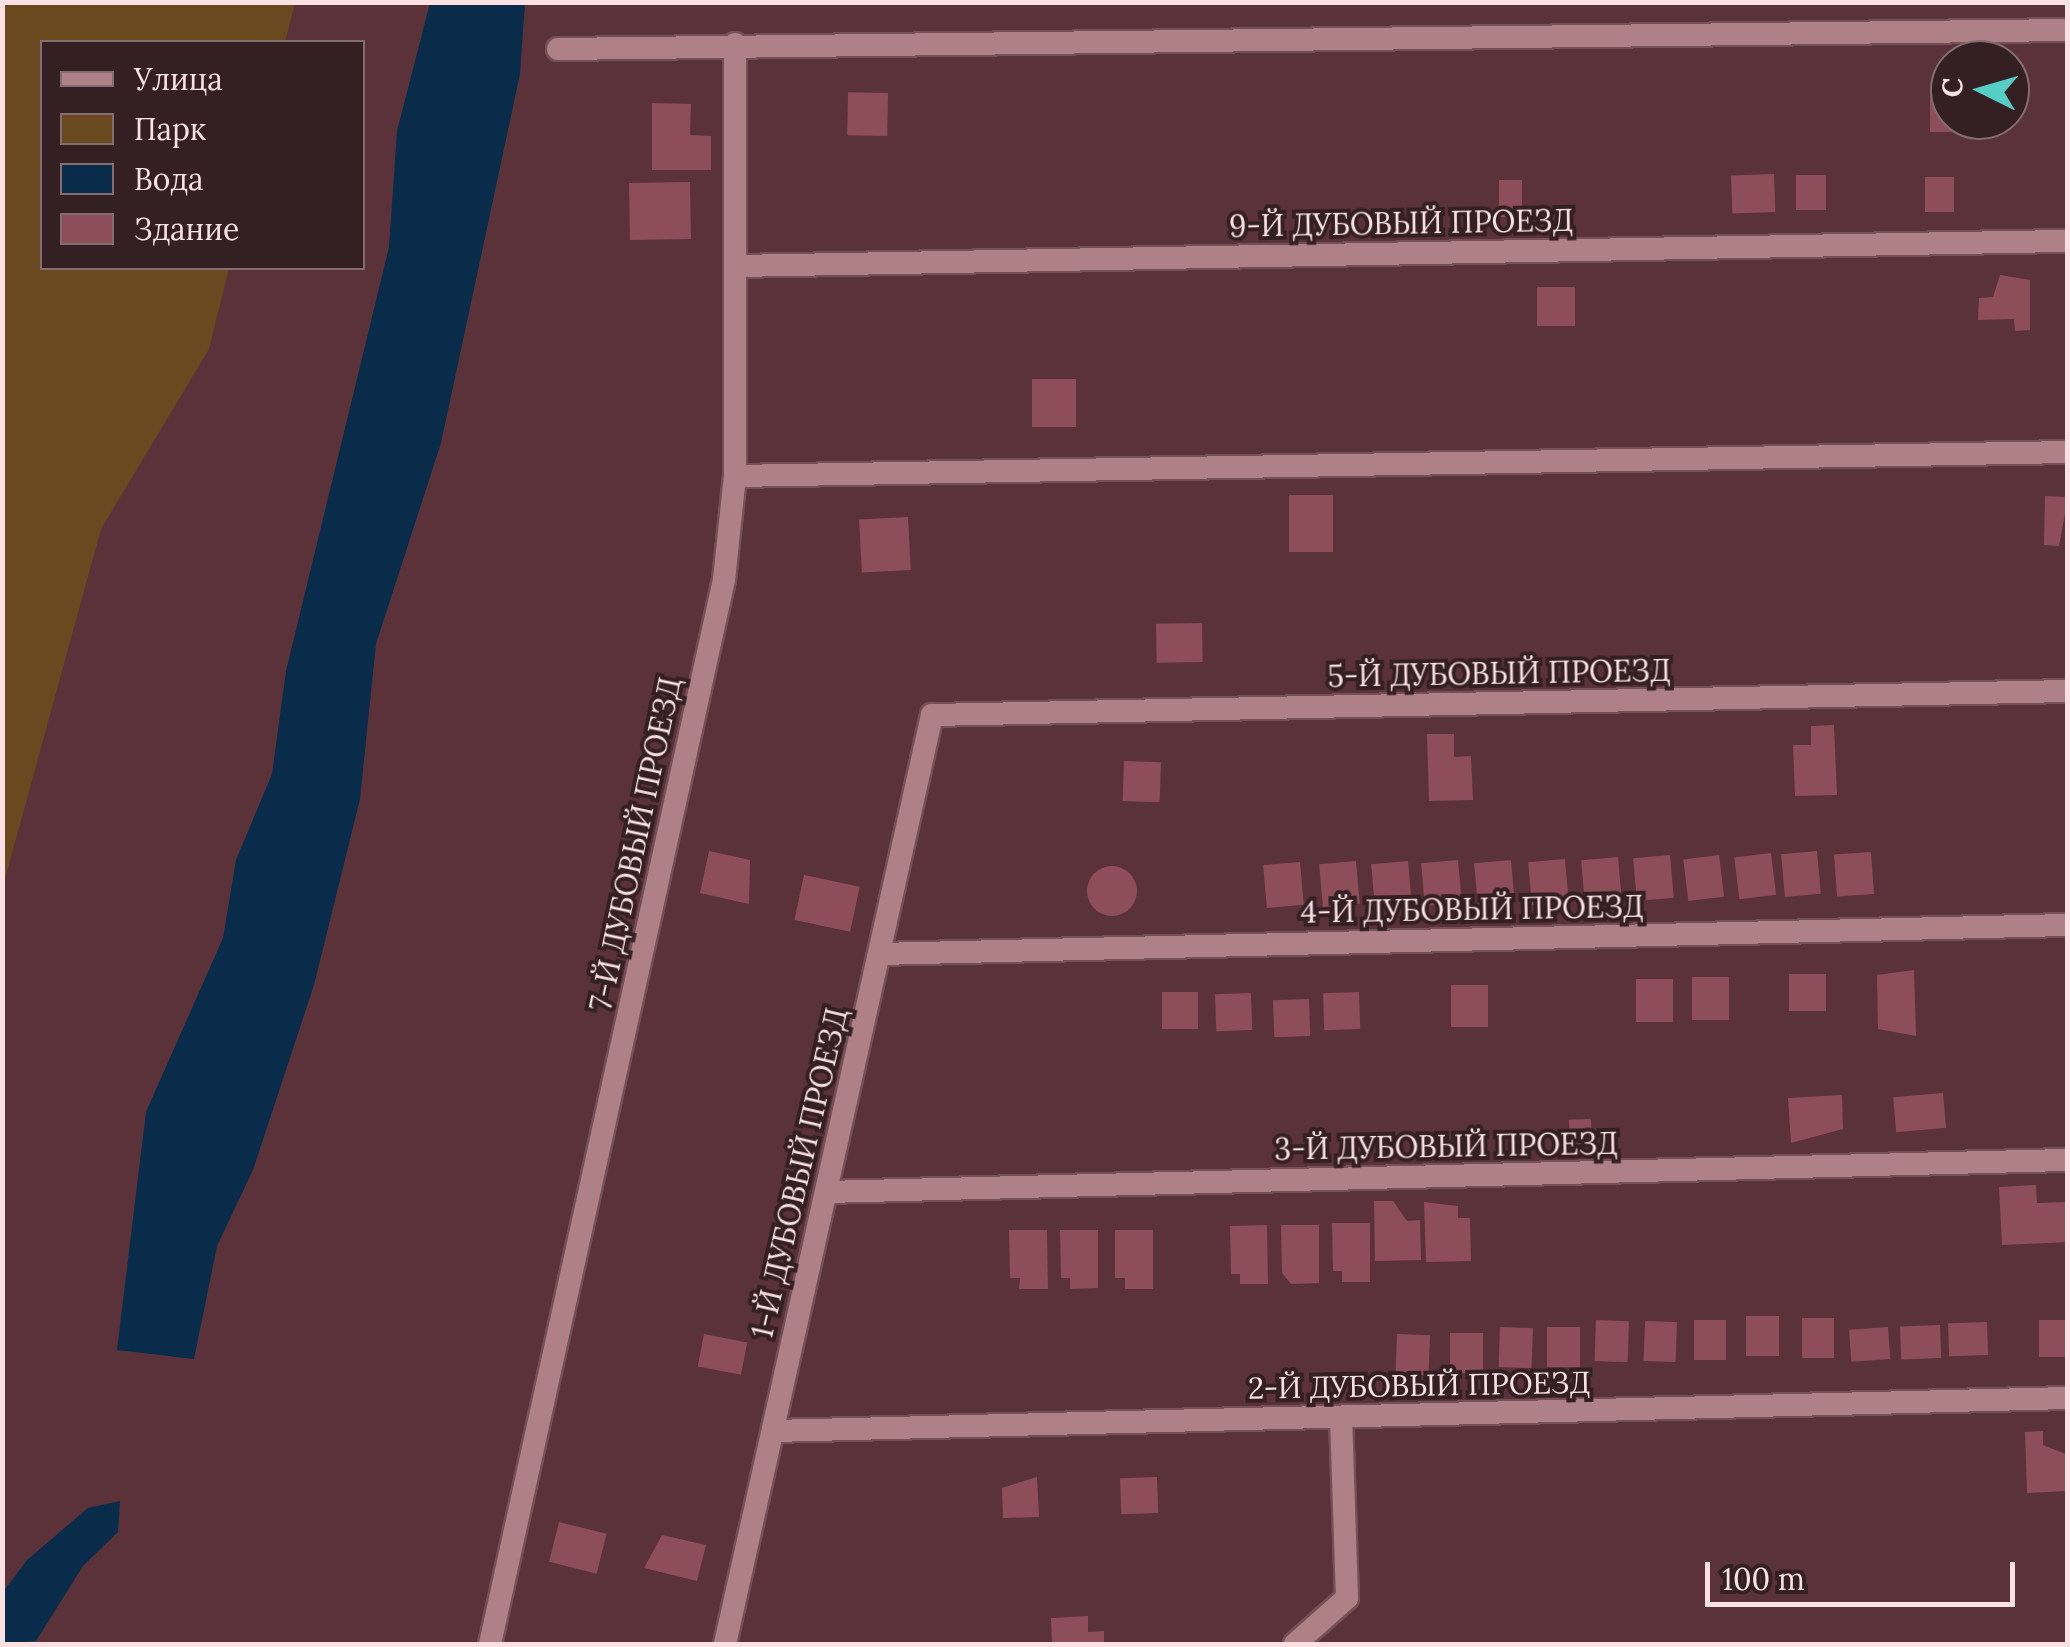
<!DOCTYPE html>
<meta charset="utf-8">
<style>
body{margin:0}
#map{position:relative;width:2070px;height:1647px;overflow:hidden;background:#5b3239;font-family:Lora,serif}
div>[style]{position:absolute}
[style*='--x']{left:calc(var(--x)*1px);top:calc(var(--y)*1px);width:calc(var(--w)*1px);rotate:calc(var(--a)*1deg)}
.green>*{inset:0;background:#6b4920}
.water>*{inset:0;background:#092c4b}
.building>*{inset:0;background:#8d4e59;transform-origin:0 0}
.round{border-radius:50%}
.roads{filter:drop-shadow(2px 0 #745057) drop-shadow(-2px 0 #745057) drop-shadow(0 2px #745057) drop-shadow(0 -2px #745057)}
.minor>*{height:22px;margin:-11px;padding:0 11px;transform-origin:11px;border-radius:11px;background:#b08087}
span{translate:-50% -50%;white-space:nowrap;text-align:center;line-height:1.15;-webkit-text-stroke:8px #342023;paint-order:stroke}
.street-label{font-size:30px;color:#fbe0e4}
.frame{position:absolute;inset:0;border:5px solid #fbe0e4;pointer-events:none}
.legend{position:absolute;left:40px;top:40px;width:325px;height:230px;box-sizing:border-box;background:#342023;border:2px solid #846d70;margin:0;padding:12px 18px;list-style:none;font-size:30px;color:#fbe0e4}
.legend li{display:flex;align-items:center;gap:20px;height:50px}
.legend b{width:50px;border:2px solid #846d70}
.north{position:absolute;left:1930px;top:40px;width:100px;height:100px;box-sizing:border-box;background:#342023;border:2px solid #846d70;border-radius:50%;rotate:275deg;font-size:28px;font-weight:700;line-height:40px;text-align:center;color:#fbe0e4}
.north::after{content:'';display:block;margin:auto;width:35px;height:45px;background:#55cec5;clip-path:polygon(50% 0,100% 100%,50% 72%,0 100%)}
.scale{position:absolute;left:1705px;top:1562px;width:310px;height:45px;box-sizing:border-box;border:5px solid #fbe0e4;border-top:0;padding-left:12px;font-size:30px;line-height:35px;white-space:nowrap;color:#fbe0e4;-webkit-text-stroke:8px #342023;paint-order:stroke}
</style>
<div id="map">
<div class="green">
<div style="clip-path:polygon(3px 2px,295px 3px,285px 42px,42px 42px,42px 268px,229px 268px,209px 349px,101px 529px,3px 886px)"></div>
</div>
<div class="water">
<div style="clip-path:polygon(430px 3px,525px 3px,520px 74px,441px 443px,376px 644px,360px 799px,314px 985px,253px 1170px,217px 1246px,194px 1359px,117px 1350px,146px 1112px,223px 938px,236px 860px,272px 774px,286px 671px,389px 247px,397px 131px)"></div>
<div style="clip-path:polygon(120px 1501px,118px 1532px,83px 1566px,36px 1641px,3px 1644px,3px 1592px,27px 1560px,88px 1508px)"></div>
</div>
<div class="building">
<div style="clip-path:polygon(1943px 79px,1950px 80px,1950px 120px,1973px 120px,1973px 132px,1930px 132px,1930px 90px,1942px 90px)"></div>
<div style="left:888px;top:93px;width:43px;height:40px;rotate:91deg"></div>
<div style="clip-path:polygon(652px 103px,691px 104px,690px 135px,711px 136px,711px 170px,652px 170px)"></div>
<div style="left:1774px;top:174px;width:38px;height:43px;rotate:88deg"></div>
<div style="left:1796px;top:175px;width:30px;height:35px"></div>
<div style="left:1925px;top:177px;width:29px;height:35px"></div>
<div style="left:1499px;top:180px;width:23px;height:37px"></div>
<div style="left:690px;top:182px;width:57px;height:61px;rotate:89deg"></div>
<div style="clip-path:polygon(2000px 275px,2030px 280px,2030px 330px,2015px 331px,2014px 319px,1978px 320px,1979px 298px,1993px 297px)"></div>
<div style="left:1537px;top:287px;width:38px;height:39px"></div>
<div style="left:1032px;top:379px;width:44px;height:48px"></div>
<div style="left:1289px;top:495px;width:44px;height:57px"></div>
<div style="clip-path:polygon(2045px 496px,2068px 497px,2059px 546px,2044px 545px)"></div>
<div style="left:908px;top:517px;width:53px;height:49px;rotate:87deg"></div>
<div style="left:1202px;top:623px;width:39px;height:46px;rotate:89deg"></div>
<div style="clip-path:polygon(1834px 725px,1837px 795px,1795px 796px,1793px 745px,1811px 745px,1811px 726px)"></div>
<div style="clip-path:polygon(1427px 734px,1454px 734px,1454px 757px,1471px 756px,1473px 800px,1429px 801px)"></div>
<div style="left:1124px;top:761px;width:37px;height:40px;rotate:2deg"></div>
<div style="clip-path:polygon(709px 851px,750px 860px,749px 904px,700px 893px)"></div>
<div style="left:1817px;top:851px;width:43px;height:36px;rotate:85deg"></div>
<div style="left:1871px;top:852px;width:42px;height:37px;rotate:86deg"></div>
<div style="left:1771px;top:853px;width:42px;height:37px;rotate:83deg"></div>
<div style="left:1670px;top:855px;width:43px;height:37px;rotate:85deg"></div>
<div style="left:1719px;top:855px;width:42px;height:36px;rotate:83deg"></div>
<div style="left:1618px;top:857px;width:43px;height:37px;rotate:85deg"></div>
<div style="left:1565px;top:859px;width:43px;height:37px;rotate:85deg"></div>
<div style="left:1458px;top:860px;width:43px;height:37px;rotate:85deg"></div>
<div style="left:1511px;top:860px;width:42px;height:37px;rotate:85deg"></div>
<div style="left:1356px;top:861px;width:43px;height:37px;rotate:85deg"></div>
<div style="left:1408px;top:861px;width:42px;height:37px;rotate:85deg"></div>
<div style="left:1300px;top:862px;width:43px;height:37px;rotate:85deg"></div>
<div class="round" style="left:1087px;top:866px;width:50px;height:50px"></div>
<div style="left:804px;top:875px;width:57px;height:46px;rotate:12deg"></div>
<div style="clip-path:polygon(1914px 970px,1916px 1036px,1878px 1029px,1877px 975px)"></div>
<div style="left:1789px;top:974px;width:37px;height:37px"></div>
<div style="left:1692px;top:977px;width:37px;height:43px"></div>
<div style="left:1636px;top:979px;width:37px;height:43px"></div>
<div style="left:1451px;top:985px;width:37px;height:42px"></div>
<div style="left:1162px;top:992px;width:36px;height:37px"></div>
<div style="left:1359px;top:992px;width:37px;height:36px;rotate:88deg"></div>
<div style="left:1251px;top:993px;width:37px;height:36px;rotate:88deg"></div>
<div style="left:1309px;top:999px;width:37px;height:36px;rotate:88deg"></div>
<div style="left:1943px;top:1093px;width:35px;height:50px;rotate:85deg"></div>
<div style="clip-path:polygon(1842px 1095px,1843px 1129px,1791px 1143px,1788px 1098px)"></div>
<div style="left:1591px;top:1119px;width:25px;height:22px;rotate:88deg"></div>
<div style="clip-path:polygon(2036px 1185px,2037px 1203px,2068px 1202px,2068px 1242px,2002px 1245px,1999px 1187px)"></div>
<div style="clip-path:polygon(1374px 1201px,1393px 1201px,1407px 1221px,1420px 1220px,1421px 1260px,1375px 1261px)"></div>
<div style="clip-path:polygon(1424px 1202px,1458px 1206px,1458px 1218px,1470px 1218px,1471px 1261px,1426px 1262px)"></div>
<div style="clip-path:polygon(1332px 1223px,1370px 1223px,1370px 1282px,1342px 1282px,1342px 1271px,1333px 1271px)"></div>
<div style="clip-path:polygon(1267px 1225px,1268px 1284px,1240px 1284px,1240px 1274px,1231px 1274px,1230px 1226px)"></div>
<div style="clip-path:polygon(1281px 1225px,1319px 1225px,1319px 1283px,1291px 1284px,1282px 1273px)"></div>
<div style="clip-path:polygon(1009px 1230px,1047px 1230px,1048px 1289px,1019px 1289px,1020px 1278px,1010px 1278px)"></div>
<div style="clip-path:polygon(1060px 1230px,1098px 1230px,1098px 1288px,1070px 1289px,1070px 1278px,1061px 1278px)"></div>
<div style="clip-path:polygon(1115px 1230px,1153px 1230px,1153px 1289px,1125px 1289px,1125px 1278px,1115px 1278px)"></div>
<div style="left:1746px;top:1316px;width:33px;height:40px"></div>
<div style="left:1802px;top:1318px;width:32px;height:40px"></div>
<div style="left:1596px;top:1320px;width:33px;height:41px;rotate:2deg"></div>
<div style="left:1694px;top:1320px;width:32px;height:40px"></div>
<div style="left:2068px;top:1320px;width:37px;height:29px;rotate:90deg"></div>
<div style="left:1645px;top:1321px;width:32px;height:40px;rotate:2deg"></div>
<div style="left:1987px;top:1322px;width:33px;height:39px;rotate:88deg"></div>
<div style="left:1940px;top:1325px;width:33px;height:40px;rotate:88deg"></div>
<div style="left:1500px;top:1327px;width:33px;height:40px;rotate:2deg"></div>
<div style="left:1547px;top:1327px;width:33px;height:40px"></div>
<div style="left:1888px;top:1327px;width:32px;height:39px;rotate:86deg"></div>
<div style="left:1450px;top:1333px;width:33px;height:40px"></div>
<div style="left:704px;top:1334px;width:44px;height:33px;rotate:11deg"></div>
<div style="left:1397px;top:1334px;width:33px;height:40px;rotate:2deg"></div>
<div style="clip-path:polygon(2043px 1431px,2043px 1445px,2068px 1455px,2068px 1491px,2027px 1493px,2025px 1432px)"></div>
<div style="clip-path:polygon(1037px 1477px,1039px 1517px,1003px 1518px,1002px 1488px)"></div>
<div style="left:1157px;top:1477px;width:36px;height:37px;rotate:88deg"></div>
<div style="left:559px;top:1522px;width:49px;height:41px;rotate:14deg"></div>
<div style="clip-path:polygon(662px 1535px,706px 1545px,697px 1581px,644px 1568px)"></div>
<div style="clip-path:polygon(1088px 1616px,1088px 1632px,1104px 1631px,1104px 1644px,1052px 1644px,1051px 1618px)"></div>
</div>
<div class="roads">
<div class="minor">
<div style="--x:558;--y:49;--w:1510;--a:-0.72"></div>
<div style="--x:736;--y:266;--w:1332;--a:-1.08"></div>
<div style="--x:735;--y:476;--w:1333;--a:-1.03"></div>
<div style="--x:879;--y:954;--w:1189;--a:-1.4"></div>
<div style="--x:826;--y:1192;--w:1242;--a:-1.48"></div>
<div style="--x:773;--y:1431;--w:1295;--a:-1.46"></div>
<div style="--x:490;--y:1644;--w:1089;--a:-77.6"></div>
<div style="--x:724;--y:580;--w:105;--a:-84"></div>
<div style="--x:735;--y:476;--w:432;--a:-90"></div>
<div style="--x:725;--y:1644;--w:952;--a:-77.44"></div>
<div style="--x:932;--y:715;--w:1136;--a:-1.21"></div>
<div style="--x:1295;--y:1644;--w:69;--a:-41.5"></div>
<div style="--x:1347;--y:1598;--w:181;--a:-91.9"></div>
</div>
</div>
<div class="street-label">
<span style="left:1401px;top:223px;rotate:-1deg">9-Й ДУБОВЫЙ ПРОЕЗД</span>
<span style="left:1499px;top:673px;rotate:-1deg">5-Й ДУБОВЫЙ ПРОЕЗД</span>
<span style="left:635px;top:844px;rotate:-78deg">7-Й ДУБОВЫЙ ПРОЕЗД</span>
<span style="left:1472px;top:909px;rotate:-1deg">4-Й ДУБОВЫЙ ПРОЕЗД</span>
<span style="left:1446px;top:1146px;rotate:-1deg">3-Й ДУБОВЫЙ ПРОЕЗД</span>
<span style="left:799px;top:1173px;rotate:-77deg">1-Й ДУБОВЫЙ ПРОЕЗД</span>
<span style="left:1419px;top:1385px;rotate:-1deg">2-Й ДУБОВЫЙ ПРОЕЗД</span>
</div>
<div class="frame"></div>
<ul class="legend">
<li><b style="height:12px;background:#b08087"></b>Улица</li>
<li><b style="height:28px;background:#6b4920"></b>Парк</li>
<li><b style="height:28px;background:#092c4b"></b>Вода</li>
<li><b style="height:28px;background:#8d4e59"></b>Здание</li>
</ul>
<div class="north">С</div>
<div class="scale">100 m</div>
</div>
